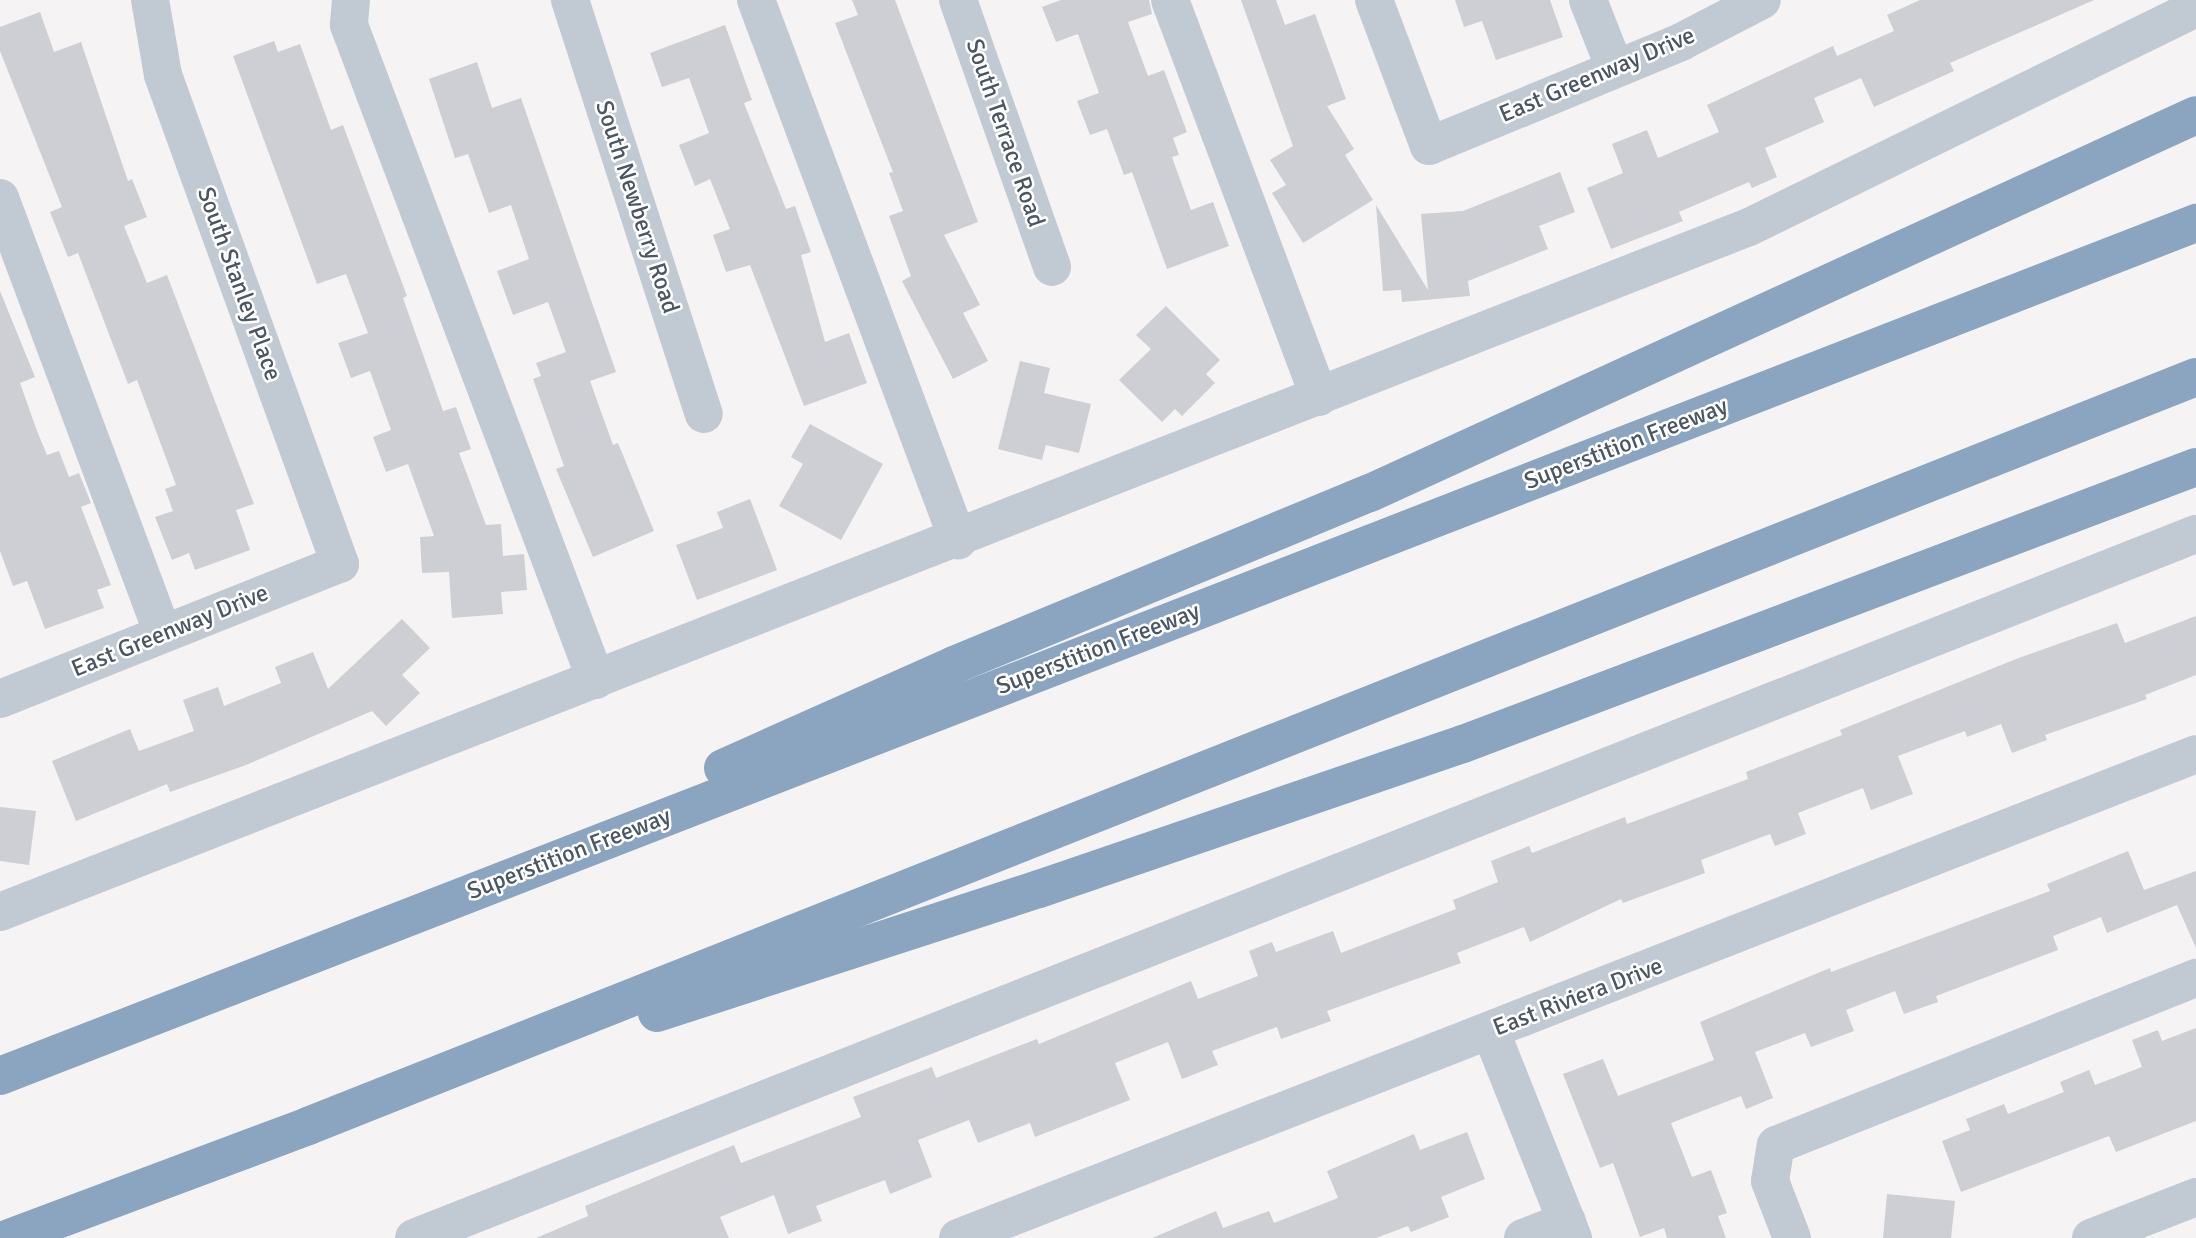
<!DOCTYPE html>
<style>
body{margin:0}
#map{position:relative;width:2196px;height:1238px;overflow:hidden;background:#f5f3f3;font-family:Signika,sans-serif}
div>[style]{position:absolute}
[style*='--x']{left:calc(var(--x)*1px);top:calc(var(--y)*1px);width:calc(var(--w)*1px);rotate:calc(var(--a)*1deg)}
.building>*{inset:0;background:#cdcfd5}
.minor>*{height:38px;margin:-19px;padding:0 19px;transform-origin:19px;border-radius:19px;background:#c1cad2}
.highway>*{height:38px;margin:-19px;padding:0 19px;transform-origin:19px;border-radius:19px;background:#8ba5c1}
span{translate:-50% -50%;white-space:nowrap;text-align:center;line-height:1.15;-webkit-text-stroke:5px #fff;paint-order:stroke}
.street-label{font-size:24px;color:#4a5661}
</style>
<div id="map">
<div class="building">
<div style="clip-path:polygon(852px 0,895px 0,978px 222px,944px 235px,980px 305px,963px 313px,988px 361px,953px 379px,902px 281px,911px 276px,889px 216px,903px 211px,889px 173px,893px 172px,835px 23px,858px 15px)"></div>
<div style="clip-path:polygon(1061px 0,1149px 0,1152px 14px,1128px 22px,1148px 76px,1164px 70px,1187px 132px,1173px 138px,1179px 155px,1172px 157px,1191px 210px,1213px 202px,1229px 246px,1167px 269px,1132px 172px,1124px 175px,1107px 129px,1090px 135px,1077px 101px,1099px 93px,1078px 34px,1056px 42px,1042px 7px)"></div>
<div style="clip-path:polygon(1241px 0,1276px 0,1285px 25px,1315px 14px,1346px 99px,1327px 106px,1354px 149px,1345px 155px,1373px 200px,1303px 243px,1272px 193px,1286px 185px,1270px 160px,1293px 146px)"></div>
<div style="clip-path:polygon(1455px 0,1550px 0,1563px 37px,1496px 60px,1482px 21px,1464px 27px)"></div>
<div style="clip-path:polygon(1920px 0,2094px 0,1950px 63px,1954px 71px,1874px 107px,1861px 78px,1814px 98px,1824px 122px,1765px 148px,1777px 177px,1752px 188px,1749px 182px,1679px 212px,1683px 221px,1611px 249px,1587px 188px,1623px 173px,1612px 144px,1647px 130px,1658px 158px,1719px 132px,1707px 105px,1833px 46px,1837px 56px,1894px 31px,1887px 15px)"></div>
<div style="clip-path:polygon(40px 12px,54px 52px,81px 42px,128px 181px,132px 179px,147px 217px,124px 226px,147px 283px,167px 275px,254px 504px,236px 510px,250px 550px,195px 570px,189px 553px,172px 560px,155px 517px,173px 511px,165px 489px,176px 485px,137px 380px,128px 384px,78px 253px,68px 257px,50px 212px,62px 207px,0 51px,0 27px)"></div>
<div style="clip-path:polygon(725px 25px,752px 100px,744px 103px,786px 209px,795px 206px,811px 252px,801px 255px,825px 342px,849px 333px,867px 383px,804px 406px,750px 265px,726px 272px,713px 235px,730px 229px,710px 179px,695px 186px,679px 145px,709px 133px,689px 78px,662px 87px,650px 53px)"></div>
<div style="clip-path:polygon(274px 41px,278px 52px,300px 44px,331px 130px,343px 125px,407px 296px,403px 298px,443px 411px,456px 407px,471px 449px,459px 453px,486px 525px,501px 524px,503px 556px,524px 554px,527px 590px,501px 592px,503px 614px,452px 618px,449px 572px,422px 573px,420px 537px,434px 536px,408px 464px,386px 472px,373px 437px,391px 430px,370px 371px,351px 378px,338px 343px,368px 333px,346px 274px,317px 284px,233px 56px)"></div>
<div style="clip-path:polygon(477px 62px,492px 108px,521px 98px,616px 372px,590px 381px,613px 445px,618px 443px,654px 531px,593px 557px,556px 469px,564px 466px,533px 379px,541px 376px,536px 363px,566px 352px,548px 302px,513px 315px,497px 271px,529px 259px,511px 205px,489px 213px,468px 154px,455px 158px,429px 79px)"></div>
<div style="clip-path:polygon(1560px 172px,1575px 212px,1539px 226px,1548px 249px,1468px 281px,1470px 296px,1402px 302px,1401px 290px,1383px 291px,1376px 205px,1428px 290px,1421px 214px,1463px 211px)"></div>
<div style="clip-path:polygon(0 291px,35px 377px,20px 383px,37px 431px,47px 455px,59px 451px,69px 477px,79px 473px,91px 503px,81px 507px,111px 585px,97px 590px,104px 608px,45px 629px,27px 581px,13px 586px,0 551px)"></div>
<div style="clip-path:polygon(1166px 306px,1220px 360px,1206px 374px,1215px 383px,1182px 416px,1175px 409px,1162px 422px,1119px 380px,1151px 349px,1136px 335px)"></div>
<div style="clip-path:polygon(1020px 361px,1050px 368px,1044px 393px,1091px 404px,1079px 453px,1046px 445px,1042px 460px,998px 449px)"></div>
<div style="clip-path:polygon(810px 424px,883px 464px,841px 540px,779px 506px,803px 464px,791px 457px)"></div>
<div style="clip-path:polygon(750px 499px,777px 570px,697px 600px,676px 545px,723px 528px,717px 512px)"></div>
<div style="clip-path:polygon(2196px 616px,2196px 675px,2145px 695px,2147px 699px,2045px 735px,2047px 740px,2012px 753px,2001px 724px,1967px 737px,1965px 731px,1898px 756px,1913px 794px,1871px 810px,1863px 788px,1798px 813px,1806px 834px,1775px 846px,1770px 834px,1701px 860px,1705px 873px,1623px 903px,1621px 899px,1530px 942px,1524px 927px,1457px 953px,1461px 963px,1327px 1011px,1331px 1021px,1281px 1039px,1277px 1027px,1212px 1051px,1218px 1065px,1182px 1079px,1168px 1042px,1115px 1063px,1130px 1100px,1035px 1137px,1030px 1123px,978px 1143px,969px 1120px,918px 1140px,932px 1177px,890px 1194px,885px 1180px,816px 1206px,822px 1221px,788px 1234px,774px 1195px,720px 1217px,729px 1238px,536px 1238px,588px 1216px,585px 1206px,734px 1145px,741px 1163px,861px 1117px,853px 1097px,932px 1067px,936px 1078px,1037px 1039px,1039px 1044px,1191px 981px,1198px 999px,1258px 976px,1249px 951px,1272px 942px,1276px 952px,1333px 931px,1341px 953px,1456px 909px,1453px 900px,1498px 882px,1491px 861px,1529px 846px,1532px 853px,1625px 817px,1627px 824px,1748px 779px,1746px 772px,1842px 735px,1840px 730px,2016px 659px,2117px 623px,2125px 643px)"></div>
<div style="clip-path:polygon(402px 619px,430px 648px,402px 675px,420px 693px,386px 726px,372px 711px,246px 765px,170px 792px,167px 784px,76px 821px,52px 761px,130px 729px,139px 751px,194px 731px,183px 700px,218px 687px,224px 706px,281px 683px,275px 667px,313px 652px,328px 689px)"></div>
<div style="clip-path:polygon(0 807px,36px 811px,29px 865px,0 861px)"></div>
<div style="clip-path:polygon(2128px 851px,2144px 890px,2196px 871px,2196px 948px,2177px 905px,2107px 933px,2101px 917px,2053px 936px,2058px 950px,1936px 996px,1938px 1002px,1904px 1014px,1895px 991px,1846px 1010px,1854px 1031px,1811px 1047px,1805px 1033px,1755px 1052px,1773px 1098px,1746px 1109px,1741px 1096px,1671px 1123px,1692px 1177px,1711px 1170px,1727px 1213px,1718px 1216px,1726px 1238px,1667px 1238px,1664px 1228px,1640px 1237px,1613px 1163px,1600px 1168px,1563px 1074px,1603px 1059px,1618px 1096px,1714px 1060px,1700px 1022px,1830px 968px,1831px 972px,2050px 891px,2047px 884px)"></div>
<div style="clip-path:polygon(2196px 1028px,2196px 1121px,2116px 1152px,2109px 1136px,1961px 1192px,1942px 1141px,1970px 1130px,1966px 1119px,2004px 1104px,2008px 1114px,2064px 1092px,2060px 1082px,2089px 1070px,2095px 1085px,2142px 1067px,2132px 1040px,2158px 1030px,2162px 1041px)"></div>
<div style="clip-path:polygon(1467px 1132px,1485px 1179px,1441px 1197px,1449px 1217px,1411px 1232px,1408px 1226px,1376px 1238px,1152px 1238px,1216px 1211px,1223px 1228px,1269px 1211px,1274px 1223px,1338px 1198px,1327px 1171px,1414px 1134px,1420px 1150px)"></div>
<div style="clip-path:polygon(1887px 1194px,1955px 1201px,1951px 1238px,1883px 1238px)"></div>
</div>
<div class="minor">
<div style="--x:351;--y:0;--w:25;--a:95"></div>
<div style="--x:349;--y:25;--w:700;--a:69.34"></div>
<div style="--x:570;--y:0;--w:435;--a:72.1"></div>
<div style="--x:756;--y:0;--w:577;--a:69.49"></div>
<div style="--x:958;--y:0;--w:283;--a:70.6"></div>
<div style="--x:1170;--y:0;--w:424;--a:69.4"></div>
<div style="--x:1374;--y:0;--w:156;--a:69.4"></div>
<div style="--x:1429;--y:146;--w:273;--a:-22.4"></div>
<div style="--x:1681;--y:42;--w:91;--a:-27.4"></div>
<div style="--x:1588;--y:0;--w:74;--a:68.6"></div>
<div style="--x:0;--y:198;--w:465;--a:69.5"></div>
<div style="--x:0;--y:699;--w:366;--a:-21.7"></div>
<div style="--x:340;--y:564;--w:520;--a:-109.9"></div>
<div style="--x:163;--y:75;--w:76;--a:-99.8"></div>
<div style="--x:0;--y:912;--w:1878;--a:-21.39"></div>
<div style="--x:1749;--y:227;--w:498;--a:-26.1"></div>
<div style="--x:1491;--y:1032;--w:222;--a:68.3"></div>
<div style="--x:414;--y:1238;--w:1916;--a:-21.56"></div>
<div style="--x:958;--y:1238;--w:1329;--a:-21.35"></div>
<div style="--x:1523;--y:1238;--w:47;--a:-21.1"></div>
<div style="--x:1792;--y:1238;--w:61;--a:-111.1"></div>
<div style="--x:1770;--y:1181;--w:36;--a:-81"></div>
<div style="--x:1776;--y:1145;--w:452;--a:-21.7"></div>
<div style="--x:2091;--y:1238;--w:113;--a:-21.3"></div>
</div>
<div class="highway">
<div style="--x:723;--y:768;--w:253;--a:-24"></div>
<div style="--x:954;--y:665;--w:450;--a:-22.5"></div>
<div style="--x:1370;--y:493;--w:908;--a:-24.59"></div>
<div style="--x:657;--y:1013;--w:402;--a:-18"></div>
<div style="--x:1039;--y:889;--w:448;--a:-18.9"></div>
<div style="--x:1463;--y:744;--w:784;--a:-20.7"></div>
<div style="--x:0;--y:1076;--w:2356;--a:-21.23"></div>
<div style="--x:9;--y:1238;--w:319;--a:-20.5"></div>
<div style="--x:308;--y:1126;--w:2031;--a:-21.64"></div>
</div>
<div class="street-label">
<span style="left:1597px;top:75px;rotate:-23deg">East Greenway Drive</span>
<span style="left:1005px;top:133px;rotate:71deg">South Terrace Road</span>
<span style="left:637px;top:207px;rotate:72deg">South Newberry Road</span>
<span style="left:239px;top:284px;rotate:70deg">South Stanley Place</span>
<span style="left:1626px;top:444px;rotate:-21deg">Superstition Freeway</span>
<span style="left:170px;top:631px;rotate:-22deg">East Greenway Drive</span>
<span style="left:1098px;top:649px;rotate:-21deg">Superstition Freeway</span>
<span style="left:569px;top:854px;rotate:-21deg">Superstition Freeway</span>
<span style="left:1578px;top:997px;rotate:-21deg">East Riviera Drive</span>
</div>
</div>
